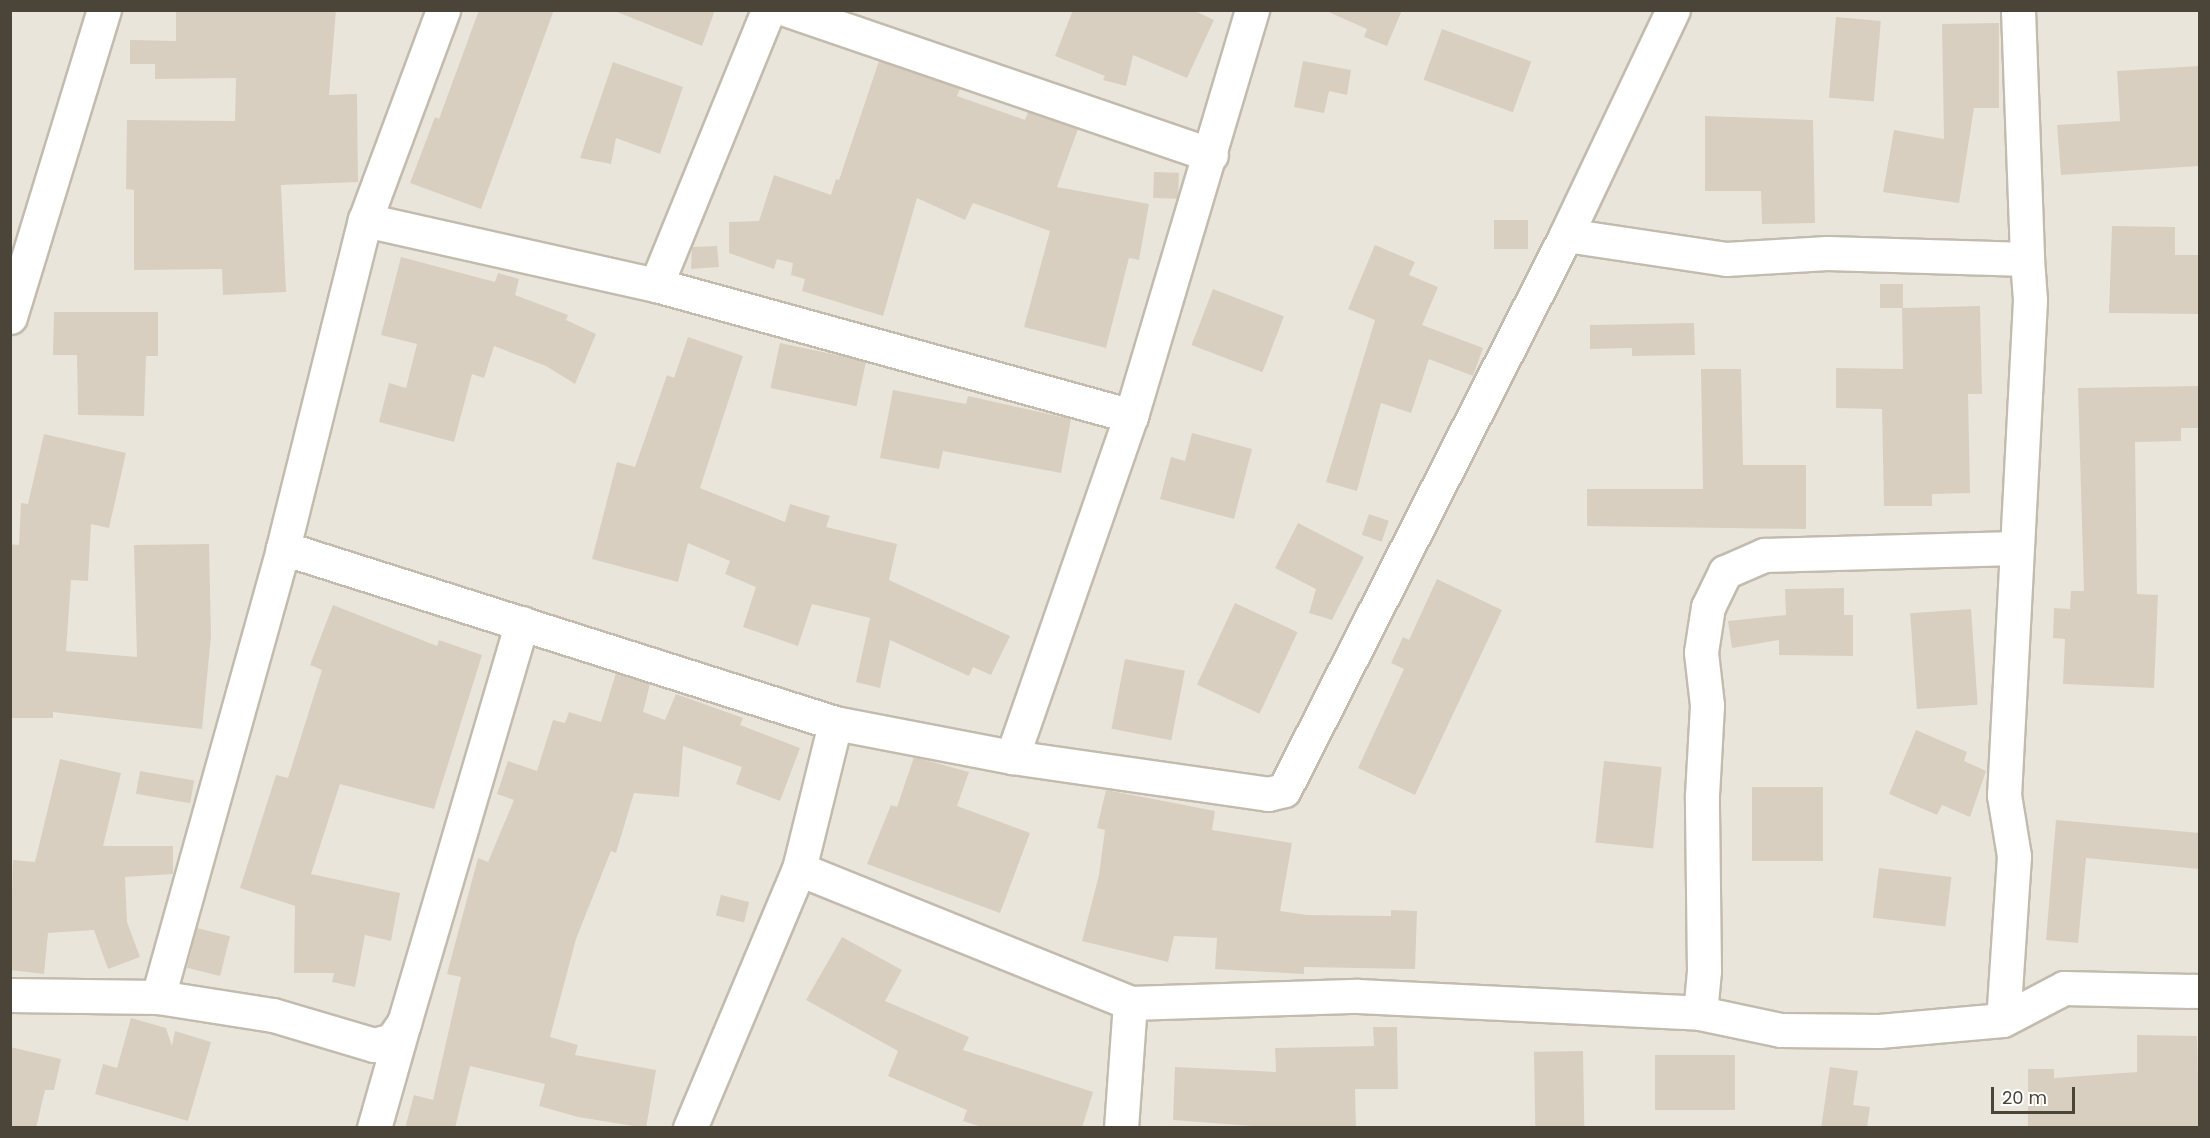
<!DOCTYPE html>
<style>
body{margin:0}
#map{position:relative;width:2210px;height:1138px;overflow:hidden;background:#f6f3ec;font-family:Poppins,sans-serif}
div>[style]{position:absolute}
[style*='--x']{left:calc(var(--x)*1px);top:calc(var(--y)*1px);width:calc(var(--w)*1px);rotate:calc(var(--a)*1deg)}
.residential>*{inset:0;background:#eae5da;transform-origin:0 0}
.building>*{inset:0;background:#d8cfc1;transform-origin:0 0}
.roads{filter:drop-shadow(2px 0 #c2bbae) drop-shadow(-2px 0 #c2bbae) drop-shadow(0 2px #c2bbae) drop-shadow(0 -2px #c2bbae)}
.minor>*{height:33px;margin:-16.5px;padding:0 16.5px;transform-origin:16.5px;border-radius:16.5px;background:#fff}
span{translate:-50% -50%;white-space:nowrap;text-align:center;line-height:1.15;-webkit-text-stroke:4.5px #fff;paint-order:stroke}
.frame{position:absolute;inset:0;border:12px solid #4b4439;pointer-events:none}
.scale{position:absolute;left:1991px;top:1087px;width:84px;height:27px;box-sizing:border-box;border:3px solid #4b4439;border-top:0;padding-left:8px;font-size:18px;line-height:21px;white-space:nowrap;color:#4b4439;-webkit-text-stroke:4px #fff;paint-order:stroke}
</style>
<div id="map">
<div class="residential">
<div style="left:11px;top:11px;width:2188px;height:1116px"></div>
</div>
<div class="building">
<div style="clip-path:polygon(176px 10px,336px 10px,329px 95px,357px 94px,358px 182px,281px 185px,286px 292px,223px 295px,222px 269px,134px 270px,134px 190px,126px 189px,127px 120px,235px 121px,236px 78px,155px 79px,155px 64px,130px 64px,130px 40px,176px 41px)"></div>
<div style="clip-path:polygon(479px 10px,554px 10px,481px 209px,410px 183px,435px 117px,439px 119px)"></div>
<div style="clip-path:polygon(612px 10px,715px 10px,702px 46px)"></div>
<div style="clip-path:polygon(1073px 10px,1193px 10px,1214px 20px,1187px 78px,1133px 55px,1126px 86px,1103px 80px,1105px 76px,1055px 56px)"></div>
<div style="clip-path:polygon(1324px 10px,1402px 10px,1387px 46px,1364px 37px,1367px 29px)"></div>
<div style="left:1836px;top:17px;width:45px;height:81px;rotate:5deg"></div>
<div style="clip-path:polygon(1999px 23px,1999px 108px,1974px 108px,1959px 203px,1883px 192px,1894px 130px,1944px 139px,1942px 24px)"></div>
<div style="left:1442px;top:29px;width:95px;height:54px;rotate:20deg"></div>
<div style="clip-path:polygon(879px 61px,960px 89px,957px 96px,1025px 120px,1028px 112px,1078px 129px,1057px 187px,1149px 204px,1139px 260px,1129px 258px,1106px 348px,1024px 327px,1050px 231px,973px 203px,965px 220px,917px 198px,883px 316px,802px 291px,805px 279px,791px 275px,793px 263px,777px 259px,774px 269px,729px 253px,729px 222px,759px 221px,774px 175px,831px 195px,836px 179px,839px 180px)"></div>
<div style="clip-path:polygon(1303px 61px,1351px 70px,1347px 95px,1329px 91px,1324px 113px,1294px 107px)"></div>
<div style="clip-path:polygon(613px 62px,683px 87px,660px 154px,616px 138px,611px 164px,580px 158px)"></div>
<div style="clip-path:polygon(2199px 66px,2199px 166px,2061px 175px,2057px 125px,2120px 121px,2117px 71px)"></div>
<div style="clip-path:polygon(1705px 116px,1813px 120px,1815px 223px,1762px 224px,1761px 191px,1705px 191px)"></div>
<div style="left:1154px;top:172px;width:25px;height:26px;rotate:2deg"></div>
<div style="left:1494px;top:220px;width:34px;height:29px"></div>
<div style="clip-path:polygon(2112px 226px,2175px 227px,2175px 255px,2199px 255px,2199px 314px,2109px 313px)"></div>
<div style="clip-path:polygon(1375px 245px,1415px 262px,1409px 275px,1438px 287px,1422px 325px,1483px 348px,1473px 376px,1429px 359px,1411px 413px,1381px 403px,1357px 491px,1326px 482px,1375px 320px,1348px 309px)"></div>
<div style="clip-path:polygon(717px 246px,719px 267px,691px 269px,692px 247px)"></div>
<div style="clip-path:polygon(401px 257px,495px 282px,498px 273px,519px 279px,515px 295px,568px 315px,566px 320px,596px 334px,575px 384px,546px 366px,494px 346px,484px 378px,472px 374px,454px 442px,379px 422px,389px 383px,406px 388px,417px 344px,381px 335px)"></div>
<div style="left:1880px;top:284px;width:23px;height:24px"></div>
<div style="left:1213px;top:289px;width:76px;height:60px;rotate:21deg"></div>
<div style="clip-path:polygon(1980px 306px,1982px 394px,1968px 394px,1970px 493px,1932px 494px,1932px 506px,1884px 506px,1882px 409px,1836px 408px,1836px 368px,1903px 369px,1902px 308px)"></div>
<div style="clip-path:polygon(54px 312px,158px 312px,158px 356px,146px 356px,144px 416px,78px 415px,77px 355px,53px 355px)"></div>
<div style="clip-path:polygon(1694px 323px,1695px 355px,1632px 356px,1632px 348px,1590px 349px,1590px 325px)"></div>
<div style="clip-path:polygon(688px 337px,743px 356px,700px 488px,785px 522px,790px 504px,830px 516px,826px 527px,897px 544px,889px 580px,1010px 636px,991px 675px,973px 667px,969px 676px,890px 640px,880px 688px,856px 682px,870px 618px,812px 604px,798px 646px,743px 627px,756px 587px,725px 574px,730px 561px,688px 543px,678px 582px,592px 559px,617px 462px,635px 467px,667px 375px,674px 378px)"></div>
<div style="left:780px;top:343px;width:88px;height:46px;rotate:12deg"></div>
<div style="clip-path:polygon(1701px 369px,1741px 369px,1743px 465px,1806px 465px,1806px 529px,1587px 526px,1587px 489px,1703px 489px)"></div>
<div style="clip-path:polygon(2199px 386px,2199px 428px,2181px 428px,2181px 441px,2135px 442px,2137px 594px,2158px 595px,2154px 688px,2063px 684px,2065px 639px,2053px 638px,2054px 608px,2070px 609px,2071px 591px,2084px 591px,2078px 388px)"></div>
<div style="clip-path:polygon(893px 390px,966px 404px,968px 396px,1071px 419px,1061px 473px,943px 451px,939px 469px,880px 458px)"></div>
<div style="clip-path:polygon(1192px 433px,1252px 449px,1234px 519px,1160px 499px,1171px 457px,1185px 461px)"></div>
<div style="clip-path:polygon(44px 434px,126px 453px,109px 528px,91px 524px,88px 581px,71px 580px,66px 651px,137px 657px,134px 545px,209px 544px,211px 636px,202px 729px,53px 712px,53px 718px,10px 718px,10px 544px,19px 545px,21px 503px,28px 504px)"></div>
<div style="left:1369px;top:514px;width:21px;height:22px;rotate:19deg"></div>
<div style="clip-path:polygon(1298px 523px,1364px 557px,1332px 620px,1309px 613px,1316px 589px,1275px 568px)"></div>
<div style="clip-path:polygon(1437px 579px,1502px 610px,1415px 795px,1358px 768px,1404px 669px,1391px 663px,1403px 637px,1409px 640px)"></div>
<div style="clip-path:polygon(1844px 588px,1844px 615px,1853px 615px,1853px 656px,1779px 655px,1779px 640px,1732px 648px,1728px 621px,1786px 615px,1785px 589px)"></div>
<div style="left:1235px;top:603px;width:69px;height:90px;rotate:25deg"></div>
<div style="clip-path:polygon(333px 605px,437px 646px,439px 640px,482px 655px,434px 809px,340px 784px,311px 874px,400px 893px,391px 941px,365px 935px,355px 987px,332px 982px,334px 973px,294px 973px,295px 906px,240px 888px,276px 775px,288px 778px,322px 670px,310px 665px)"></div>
<div style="left:1971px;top:609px;width:96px;height:61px;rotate:86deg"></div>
<div style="left:1125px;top:659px;width:61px;height:71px;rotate:11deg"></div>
<div style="clip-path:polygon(616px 673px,650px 684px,643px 712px,665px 720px,676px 694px,743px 718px,740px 725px,800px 748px,780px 801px,736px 784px,742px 767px,683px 746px,679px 797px,634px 793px,616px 853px,611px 851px,576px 939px,550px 1037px,578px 1045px,575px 1055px,656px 1070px,646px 1128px,578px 1117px,539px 1106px,545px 1084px,470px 1066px,455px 1128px,405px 1128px,414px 1095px,433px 1100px,461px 977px,447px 974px,478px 858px,488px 862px,514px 800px,497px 794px,508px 761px,537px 771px,553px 720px,565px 723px,569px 712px,601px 722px)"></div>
<div style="clip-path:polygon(1916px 730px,1967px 752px,1964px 761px,1986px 771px,1970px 817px,1942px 805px,1937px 815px,1889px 794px)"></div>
<div style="clip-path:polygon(914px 757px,969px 772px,957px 806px,1030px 833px,1000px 913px,867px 864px,891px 805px,897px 807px)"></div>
<div style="clip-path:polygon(60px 759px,121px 773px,103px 846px,173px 846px,173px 874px,125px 877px,127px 922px,140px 957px,108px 969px,94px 930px,48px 933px,44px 974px,10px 970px,13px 860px,35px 862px)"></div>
<div style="left:1604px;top:761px;width:58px;height:82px;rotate:6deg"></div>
<div style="left:140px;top:771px;width:55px;height:23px;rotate:10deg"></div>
<div style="left:1752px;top:787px;width:71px;height:74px"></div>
<div style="clip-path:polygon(1106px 790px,1215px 811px,1212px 830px,1292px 843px,1280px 911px,1307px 915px,1391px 916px,1391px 910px,1417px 911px,1415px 969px,1304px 967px,1304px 974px,1215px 969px,1217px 938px,1174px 936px,1168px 962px,1082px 941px,1099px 875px,1105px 830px,1097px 828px)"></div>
<div style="clip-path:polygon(2056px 820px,2199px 833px,2199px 869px,2086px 858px,2078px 943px,2046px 940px)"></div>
<div style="left:1879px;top:868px;width:73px;height:50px;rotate:7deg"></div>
<div style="left:721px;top:895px;width:29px;height:21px;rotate:14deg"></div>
<div style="left:197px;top:928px;width:34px;height:41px;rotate:14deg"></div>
<div style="clip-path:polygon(842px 937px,902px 970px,885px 1001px,969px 1037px,963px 1050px,1093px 1092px,1082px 1128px,985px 1128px,963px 1121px,967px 1110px,888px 1076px,898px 1051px,806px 1000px)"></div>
<div style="clip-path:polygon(131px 1018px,166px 1028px,172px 1046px,175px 1031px,211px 1042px,188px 1121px,95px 1094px,103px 1064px,117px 1068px)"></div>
<div style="clip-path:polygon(1373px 1027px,1397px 1027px,1398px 1089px,1355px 1089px,1356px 1128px,1277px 1128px,1173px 1120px,1175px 1067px,1276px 1072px,1275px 1048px,1374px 1046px)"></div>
<div style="clip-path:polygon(2137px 1035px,2197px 1036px,2199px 1128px,2028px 1128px,2028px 1069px,2054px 1069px,2054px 1078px,2137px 1072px)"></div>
<div style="clip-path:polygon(10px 1047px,61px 1059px,54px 1090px,45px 1090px,36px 1128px,10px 1128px)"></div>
<div style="left:1583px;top:1051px;width:77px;height:49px;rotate:89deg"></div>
<div style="left:1655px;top:1055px;width:80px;height:55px"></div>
<div style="clip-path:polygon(1830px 1067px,1858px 1071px,1853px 1105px,1870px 1107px,1867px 1128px,1821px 1128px)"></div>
</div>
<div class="roads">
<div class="minor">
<div style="--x:788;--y:10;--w:447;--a:18.9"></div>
<div style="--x:2018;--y:10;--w:249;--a:87.9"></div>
<div style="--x:365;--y:220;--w:298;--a:12.6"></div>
<div style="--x:656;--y:285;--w:493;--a:15.4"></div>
<div style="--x:1566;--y:235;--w:162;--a:8.5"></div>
<div style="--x:1726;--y:259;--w:101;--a:-3.4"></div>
<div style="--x:1827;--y:253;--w:200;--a:1.7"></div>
<div style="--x:2027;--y:259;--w:41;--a:85.8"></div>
<div style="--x:2030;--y:300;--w:496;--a:93"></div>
<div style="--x:2004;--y:795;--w:62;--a:80.7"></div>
<div style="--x:2014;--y:856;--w:164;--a:93.8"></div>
<div style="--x:656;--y:285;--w:297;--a:-67.8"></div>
<div style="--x:10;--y:317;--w:321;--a:-73"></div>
<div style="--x:283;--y:548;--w:579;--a:17.59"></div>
<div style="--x:835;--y:723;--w:180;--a:10.9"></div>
<div style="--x:1012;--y:757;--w:259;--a:8.2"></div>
<div style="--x:1268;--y:794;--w:16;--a:-14"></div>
<div style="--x:1284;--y:790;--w:623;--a:-63.06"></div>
<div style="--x:1566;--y:235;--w:249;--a:-64.6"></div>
<div style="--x:1012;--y:757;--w:361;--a:-70.8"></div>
<div style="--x:1131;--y:416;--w:424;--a:-73.4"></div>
<div style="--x:799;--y:869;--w:357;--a:22"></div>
<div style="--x:1130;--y:1003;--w:228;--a:-1.8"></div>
<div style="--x:1358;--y:996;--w:342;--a:2.8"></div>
<div style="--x:1700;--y:1013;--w:83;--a:11.9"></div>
<div style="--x:1781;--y:1030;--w:98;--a:0.6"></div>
<div style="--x:1879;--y:1031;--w:124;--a:-5.1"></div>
<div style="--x:2003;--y:1020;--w:69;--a:-27.7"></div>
<div style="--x:2064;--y:988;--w:136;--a:1.3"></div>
<div style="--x:10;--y:995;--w:148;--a:0.8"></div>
<div style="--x:158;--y:997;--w:116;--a:8.9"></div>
<div style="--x:273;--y:1015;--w:105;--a:16.5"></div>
<div style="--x:374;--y:1045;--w:19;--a:-16"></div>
<div style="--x:392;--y:1040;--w:21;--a:-55"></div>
<div style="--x:404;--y:1023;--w:417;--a:-73.6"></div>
<div style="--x:158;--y:997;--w:466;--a:-74.4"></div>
<div style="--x:283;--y:548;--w:338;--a:-76"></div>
<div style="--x:365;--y:220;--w:224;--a:-69.6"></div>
<div style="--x:1700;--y:1013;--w:42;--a:-84.6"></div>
<div style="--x:1704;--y:971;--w:176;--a:-90.7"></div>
<div style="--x:1702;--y:795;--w:90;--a:-86.8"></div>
<div style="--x:1707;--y:705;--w:53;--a:-96.5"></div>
<div style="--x:1701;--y:652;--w:46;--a:-81.2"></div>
<div style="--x:1708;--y:607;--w:39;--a:-64"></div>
<div style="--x:1725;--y:572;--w:43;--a:-23.6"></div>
<div style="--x:1764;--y:555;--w:251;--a:-1.6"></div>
<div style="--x:374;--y:1128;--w:109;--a:-74.1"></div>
<div style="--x:690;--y:1128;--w:281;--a:-67.2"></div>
<div style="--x:799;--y:869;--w:150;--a:-76.1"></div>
<div style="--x:1121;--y:1128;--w:125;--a:-85.9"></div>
</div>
</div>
<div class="frame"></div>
<div class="scale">20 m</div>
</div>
